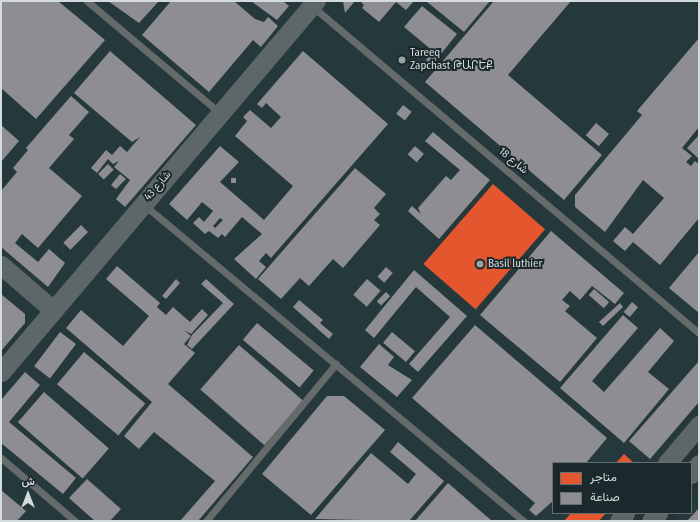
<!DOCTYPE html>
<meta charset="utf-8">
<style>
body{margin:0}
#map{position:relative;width:700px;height:522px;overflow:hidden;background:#2a3132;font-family:"Fira Sans Condensed",Vazirmatn,"Noto Sans Armenian",sans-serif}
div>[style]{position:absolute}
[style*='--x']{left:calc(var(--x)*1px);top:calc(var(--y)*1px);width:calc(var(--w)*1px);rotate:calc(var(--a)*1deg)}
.built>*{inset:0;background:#25393c}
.shops>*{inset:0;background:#e4572e;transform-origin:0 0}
.industry>*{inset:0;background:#8d8d92;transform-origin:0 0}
.lane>*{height:7px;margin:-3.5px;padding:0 3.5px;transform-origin:3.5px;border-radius:3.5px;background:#656a6b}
.secondary>*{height:19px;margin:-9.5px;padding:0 9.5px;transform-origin:9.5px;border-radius:9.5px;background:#5d6768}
.dots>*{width:11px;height:11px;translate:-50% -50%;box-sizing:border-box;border:2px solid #1c292c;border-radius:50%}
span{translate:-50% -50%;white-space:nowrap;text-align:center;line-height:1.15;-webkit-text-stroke:4px #1c292c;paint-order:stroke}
.poi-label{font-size:11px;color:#d3dbdd}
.left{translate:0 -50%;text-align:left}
.street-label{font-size:11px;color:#d3dbdd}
.frame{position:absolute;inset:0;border:2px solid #d3dbdd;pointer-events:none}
.legend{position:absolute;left:552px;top:462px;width:140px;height:52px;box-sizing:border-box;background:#1c292c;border:1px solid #657073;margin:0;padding:5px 7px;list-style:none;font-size:12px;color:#d3dbdd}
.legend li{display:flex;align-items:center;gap:8px;height:20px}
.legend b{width:20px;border:1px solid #657073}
.north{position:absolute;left:8px;top:474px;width:40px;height:40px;-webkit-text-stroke:3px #1c292c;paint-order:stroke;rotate:0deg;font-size:11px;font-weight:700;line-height:16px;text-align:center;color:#d3dbdd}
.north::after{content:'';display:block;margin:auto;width:14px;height:18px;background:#d3dbdd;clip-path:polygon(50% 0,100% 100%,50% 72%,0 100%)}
</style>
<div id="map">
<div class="built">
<div style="clip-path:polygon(1px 1px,699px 1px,699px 414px,658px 463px,553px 463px,553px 513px,617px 513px,610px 521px,1px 521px)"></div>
<div style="clip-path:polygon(699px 489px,699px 521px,672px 521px,679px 513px,691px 513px,691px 498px)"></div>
</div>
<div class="shops">
<div style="left:493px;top:184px;width:69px;height:106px;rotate:41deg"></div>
<div style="clip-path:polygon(624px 454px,634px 463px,616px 463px)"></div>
<div style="clip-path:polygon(571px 513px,606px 513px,599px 521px,564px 521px)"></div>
</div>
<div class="industry">
<div style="clip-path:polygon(1px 1px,58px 1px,105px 40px,36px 119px,1px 88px)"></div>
<div style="clip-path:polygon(108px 1px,159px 1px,139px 23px)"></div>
<div style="clip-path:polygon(171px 1px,234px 1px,255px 19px,264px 22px,268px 17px,278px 26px,261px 47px,253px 40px,209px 92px,142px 35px)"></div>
<div style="clip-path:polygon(251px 1px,283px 1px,289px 6px,277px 20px)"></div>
<div style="clip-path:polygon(343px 1px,355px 1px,345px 13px)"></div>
<div style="clip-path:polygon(360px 1px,414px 1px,406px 10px,396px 2px,379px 22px,362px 8px,364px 5px)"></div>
<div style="clip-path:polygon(426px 1px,490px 1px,464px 32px)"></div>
<div style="clip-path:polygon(494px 1px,571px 1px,508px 75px,602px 155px,564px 200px,425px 82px)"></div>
<div style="clip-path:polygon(422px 6px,457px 34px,432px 65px,426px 60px,433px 51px,404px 27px)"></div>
<div style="clip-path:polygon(699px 38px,699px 127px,682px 148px,692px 156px,686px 162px,691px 166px,695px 161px,699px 164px,699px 218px,660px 265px,633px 242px,625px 251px,613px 241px,625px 227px,633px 234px,664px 198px,643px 180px,605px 232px,575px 207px,575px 195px,642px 115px,637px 111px)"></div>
<div style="clip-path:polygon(110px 51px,196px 125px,125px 207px,116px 199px,130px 180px,114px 167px,119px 161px,113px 164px,108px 159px,97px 173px,91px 168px,106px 150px,112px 155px,120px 146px,127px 152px,140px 137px,132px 142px,74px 93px)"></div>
<div style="clip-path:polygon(evenodd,303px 51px,388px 124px,271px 258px,266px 253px,259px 261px,266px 267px,256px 279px,234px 259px,262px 234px,242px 217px,225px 237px,222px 234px,218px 238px,209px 231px,205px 234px,193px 223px,199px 217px,204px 222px,213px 211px,202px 202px,187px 220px,169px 204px,220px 146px,239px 162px,220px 182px,264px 220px,293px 186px,235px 136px,247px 121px,243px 117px,250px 110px,271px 128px,281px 117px,266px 103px,262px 108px,257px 104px,303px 51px,220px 218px,223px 220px,215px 228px,213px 226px,220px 218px)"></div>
<div style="clip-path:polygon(71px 96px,89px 112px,69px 135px,74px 139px,49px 168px,82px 196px,38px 248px,22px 234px,15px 243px,38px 262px,49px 249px,65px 263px,48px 287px,1px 247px,1px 191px,17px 172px,13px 168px,28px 150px,26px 148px)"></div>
<div style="left:403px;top:105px;width:11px;height:11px;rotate:38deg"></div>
<div style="left:596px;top:123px;width:17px;height:16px;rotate:40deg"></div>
<div style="clip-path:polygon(1px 125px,19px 141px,1px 162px)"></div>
<div style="clip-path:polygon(433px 132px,490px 180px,439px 239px,408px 211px,412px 206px,421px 214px,418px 208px,446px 176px,451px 180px,460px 170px,425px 141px)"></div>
<div style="clip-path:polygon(699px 135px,699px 159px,687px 148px)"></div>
<div style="left:415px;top:146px;width:12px;height:11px;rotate:42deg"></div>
<div style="left:108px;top:164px;width:8px;height:14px;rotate:45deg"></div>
<div style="clip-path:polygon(355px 168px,386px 194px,374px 208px,380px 214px,374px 220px,380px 225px,343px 268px,333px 259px,309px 286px,300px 278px,281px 299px,258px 279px)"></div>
<div style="clip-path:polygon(120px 174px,126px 179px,116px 189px,111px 185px)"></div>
<div style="left:231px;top:178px;width:5px;height:5px"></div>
<div style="left:81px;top:225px;width:10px;height:25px;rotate:45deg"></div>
<div style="clip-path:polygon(551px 231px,624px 293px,615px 304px,592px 286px,580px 300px,570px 291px,562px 300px,570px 306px,565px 311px,597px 338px,560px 382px,480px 315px)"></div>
<div style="clip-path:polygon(699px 252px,699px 313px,669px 288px)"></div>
<div style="clip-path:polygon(117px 266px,160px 303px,157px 307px,166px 315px,173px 307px,190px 322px,202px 309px,208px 315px,191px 334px,184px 330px,191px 336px,184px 344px,195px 353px,168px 384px,253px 457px,198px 521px,180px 521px,215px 481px,154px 432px,139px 449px,124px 436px,152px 402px,66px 328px,81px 310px,123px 346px,149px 316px,106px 279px)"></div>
<div style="left:386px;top:267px;width:9px;height:13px;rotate:41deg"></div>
<div style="clip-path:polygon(414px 270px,467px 316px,418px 372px,409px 364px,450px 317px,416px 287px,374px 338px,365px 330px)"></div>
<div style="clip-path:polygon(176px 279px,180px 283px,166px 299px,162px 296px)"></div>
<div style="clip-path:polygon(206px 279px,234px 304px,192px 349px,187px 345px,192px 335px,223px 303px,201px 284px)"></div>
<div style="left:367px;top:279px;width:18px;height:21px;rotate:41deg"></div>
<div style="left:594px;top:289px;width:20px;height:8px;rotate:41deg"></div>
<div style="left:386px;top:292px;width:6px;height:13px;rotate:45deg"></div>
<div style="clip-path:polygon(1px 294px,25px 314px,25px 323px,1px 351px)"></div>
<div style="clip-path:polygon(299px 300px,323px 320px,320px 323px,333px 334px,329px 339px,293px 307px)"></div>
<div style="left:632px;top:302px;width:8px;height:13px;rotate:40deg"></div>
<div style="clip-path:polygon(620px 303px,623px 307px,603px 326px,599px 322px)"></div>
<div style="clip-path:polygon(623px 315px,638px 328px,592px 381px,604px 392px,660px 328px,674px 341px,648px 372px,669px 389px,624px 443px,560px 388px)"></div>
<div style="left:257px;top:323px;width:74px;height:22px;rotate:40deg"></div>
<div style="clip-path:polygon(475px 325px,607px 438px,586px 463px,553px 463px,553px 501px,536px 516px,529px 510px,535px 503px,412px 398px)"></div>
<div style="left:60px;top:332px;width:20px;height:43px;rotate:37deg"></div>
<div style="left:392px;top:332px;width:30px;height:14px;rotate:40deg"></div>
<div style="clip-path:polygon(379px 344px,394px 357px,388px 365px,412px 380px,397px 397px,360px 367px)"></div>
<div style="left:239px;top:345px;width:85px;height:59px;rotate:41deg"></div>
<div style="left:84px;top:352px;width:80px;height:42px;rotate:40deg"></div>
<div style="clip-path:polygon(699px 361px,699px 402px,650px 459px,629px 441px)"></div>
<div style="clip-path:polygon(25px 372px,40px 385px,9px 422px,76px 478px,63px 494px,1px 443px,1px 400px)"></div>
<div style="left:44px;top:392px;width:86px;height:40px;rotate:41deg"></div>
<div style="clip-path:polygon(327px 396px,344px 396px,385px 430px,311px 515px,262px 474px)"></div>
<div style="clip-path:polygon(398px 442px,444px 481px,409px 521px,315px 519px,371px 453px,408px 484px,416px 474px,390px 452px)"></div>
<div style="clip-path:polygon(87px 479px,121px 509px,110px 521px,95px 521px,69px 498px)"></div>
<div style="clip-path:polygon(448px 483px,492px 521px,415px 521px)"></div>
<div style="clip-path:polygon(1px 490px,26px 511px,17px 521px,1px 521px)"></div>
<div style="clip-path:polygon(699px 508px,699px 521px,687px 521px)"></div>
</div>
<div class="lane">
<div style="--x:87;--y:1;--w:174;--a:40.1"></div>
<div style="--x:312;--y:6;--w:507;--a:40.2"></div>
<div style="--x:143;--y:204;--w:496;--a:39.8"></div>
<div style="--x:1;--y:458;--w:97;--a:40.4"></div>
<div style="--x:206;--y:521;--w:204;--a:-50.4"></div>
</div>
<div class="secondary">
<div style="--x:1;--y:265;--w:69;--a:40.9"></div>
<div style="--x:1;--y:372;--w:487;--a:-49.7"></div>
<div style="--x:667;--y:463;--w:50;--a:-49.9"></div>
<div style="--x:691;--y:474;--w:13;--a:-51"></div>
<div style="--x:619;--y:521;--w:10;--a:-53"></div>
<div style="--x:651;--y:521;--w:11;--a:-49"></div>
</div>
<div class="dots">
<div style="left:402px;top:60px;background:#98a0a1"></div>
<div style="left:480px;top:264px;background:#98a0a1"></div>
</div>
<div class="poi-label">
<span class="left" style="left:410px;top:60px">Tareeq<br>Zapchast ԹԱՐԵՔ</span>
<span class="left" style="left:488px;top:264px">Basil luthier</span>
</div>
<div class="street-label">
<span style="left:513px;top:161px;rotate:40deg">شارع 18</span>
<span style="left:158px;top:186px;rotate:-50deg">شارع 43</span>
</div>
<div class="frame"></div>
<ul class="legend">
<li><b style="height:11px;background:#e4572e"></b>متاجر</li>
<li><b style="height:11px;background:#8d8d92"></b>صناعة</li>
</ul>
<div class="north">ش</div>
</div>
